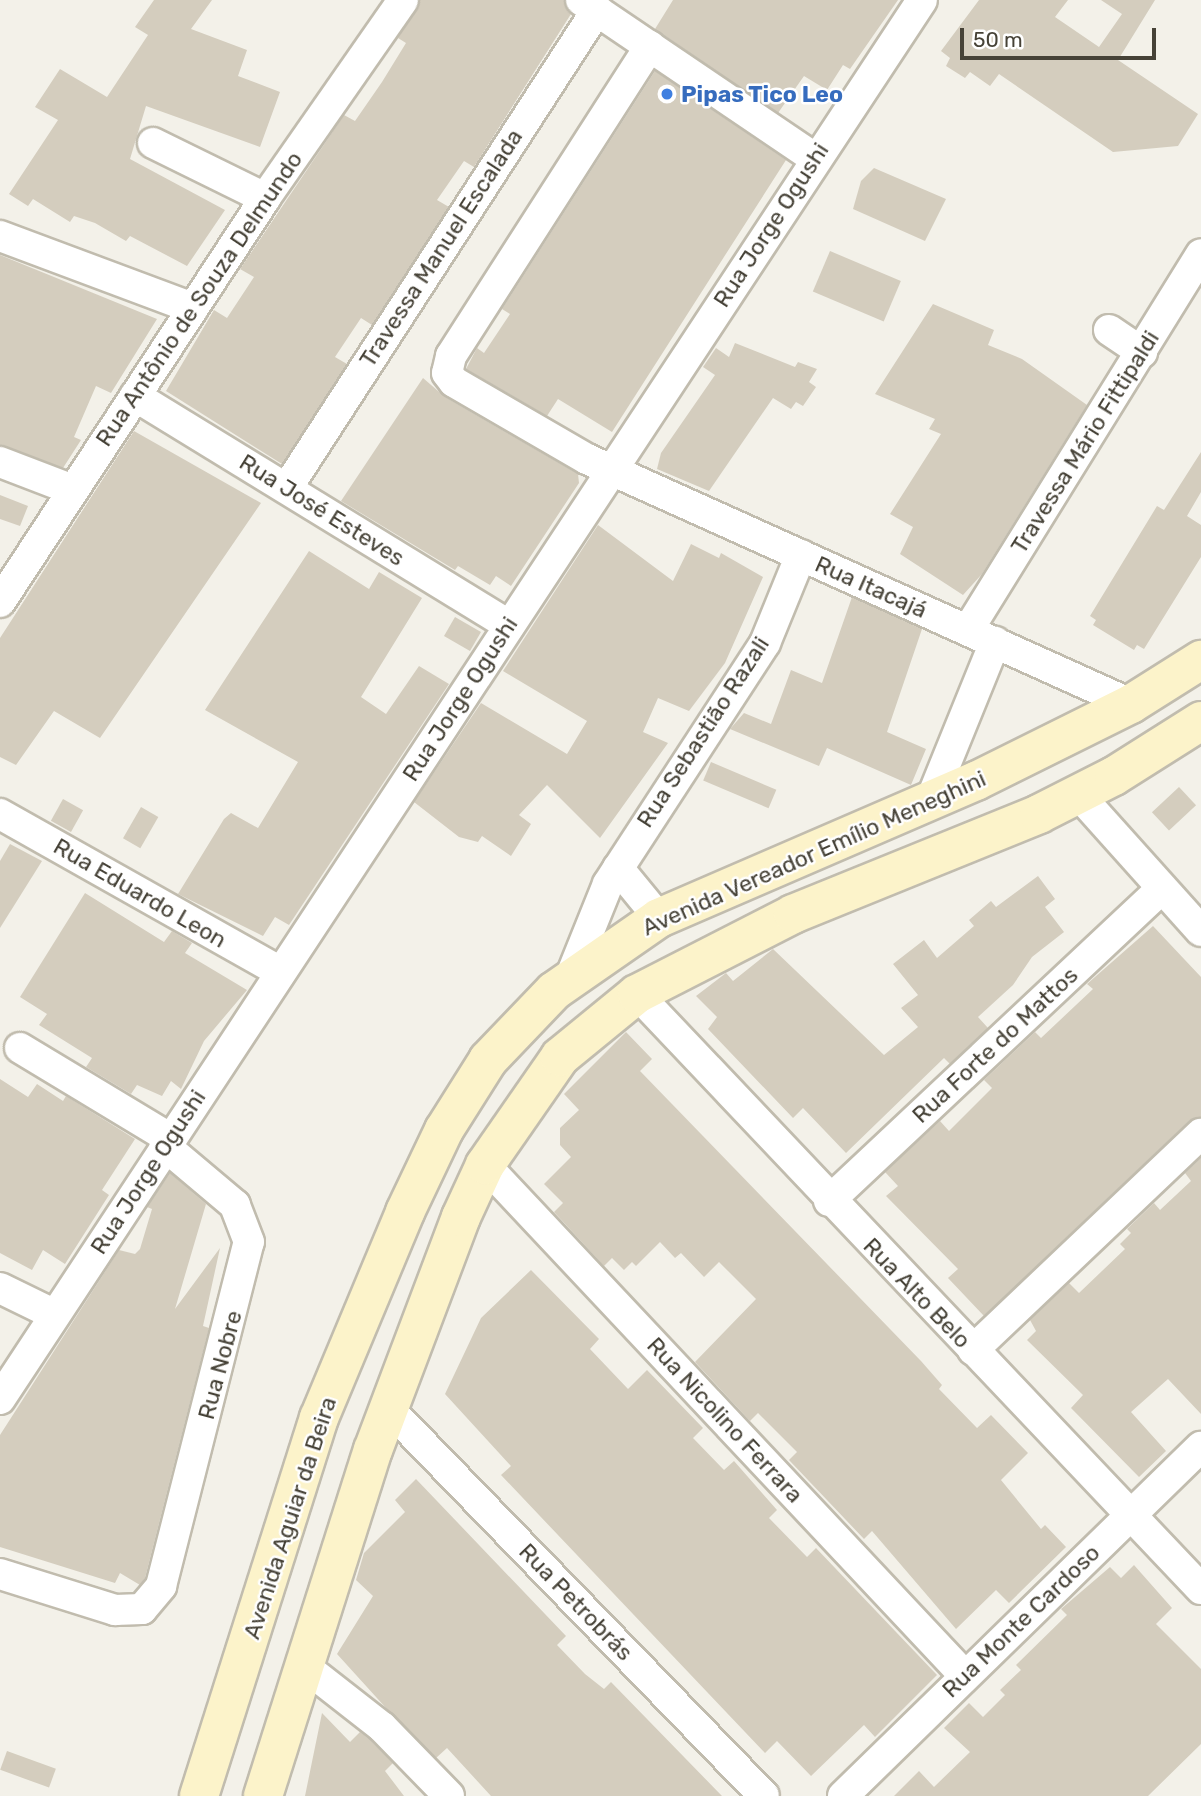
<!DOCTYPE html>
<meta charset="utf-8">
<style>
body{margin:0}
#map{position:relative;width:1201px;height:1796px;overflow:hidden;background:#f3f1e9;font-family:Rubik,sans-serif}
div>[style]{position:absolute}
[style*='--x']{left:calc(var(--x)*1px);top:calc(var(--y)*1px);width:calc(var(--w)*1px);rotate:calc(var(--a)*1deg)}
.building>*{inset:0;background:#d4cdbe;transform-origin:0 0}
.roads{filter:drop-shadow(2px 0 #c1bcae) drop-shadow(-2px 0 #c1bcae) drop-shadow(0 2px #c1bcae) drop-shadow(0 -2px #c1bcae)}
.street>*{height:30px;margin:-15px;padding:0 15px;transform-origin:15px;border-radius:15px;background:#fff}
.secondary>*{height:38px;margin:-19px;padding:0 19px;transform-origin:19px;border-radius:19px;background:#fcf3ca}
.dots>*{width:19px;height:19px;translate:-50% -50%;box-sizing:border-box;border:4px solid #fff;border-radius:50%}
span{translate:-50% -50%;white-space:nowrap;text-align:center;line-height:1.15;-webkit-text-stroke:5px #fff;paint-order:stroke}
.shop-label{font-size:23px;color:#366cbe;font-weight:700}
.left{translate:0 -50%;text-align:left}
.street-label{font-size:23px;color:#464237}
.scale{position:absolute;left:960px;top:28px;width:196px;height:32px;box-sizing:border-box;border:4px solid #464237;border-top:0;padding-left:9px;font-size:21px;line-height:24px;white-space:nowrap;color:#464237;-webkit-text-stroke:5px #fff;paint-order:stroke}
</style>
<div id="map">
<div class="building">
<div style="clip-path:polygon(154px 0,212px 0,191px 29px,247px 50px,238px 76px,280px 92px,260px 147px,146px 106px,130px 159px,225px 210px,187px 266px,130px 236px,126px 241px,95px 223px,74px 216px,70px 222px,33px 199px,28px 206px,9px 194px,58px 120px,35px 107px,60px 69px,107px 97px,148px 35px,135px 27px)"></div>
<div style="clip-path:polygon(420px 0,564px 0,571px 14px,474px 167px,464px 161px,437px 200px,449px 207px,372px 325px,361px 318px,335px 357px,347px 364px,282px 464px,166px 391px,214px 310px,227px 318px,254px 277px,240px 269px,344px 115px,355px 121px,382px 82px,406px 43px,398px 38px)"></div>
<div style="clip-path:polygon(673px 0,898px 0,850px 69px,843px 65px,827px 90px,804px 76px,778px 113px,655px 29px)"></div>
<div style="clip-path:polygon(979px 0,1068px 0,1055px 17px,1099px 47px,1122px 14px,1101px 0,1155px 0,1118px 60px,1198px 114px,1178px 146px,1113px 152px,999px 74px,990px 86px,970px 72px,965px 78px,946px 66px,950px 58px,941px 51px)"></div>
<div style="clip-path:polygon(655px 71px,786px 160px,612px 432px,558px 399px,547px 416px,466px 369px,477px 348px,484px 353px,510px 314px,502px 309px)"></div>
<div style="clip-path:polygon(874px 168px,946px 199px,925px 241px,853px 209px,861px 181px)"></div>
<div style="left:830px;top:251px;width:77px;height:44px;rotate:23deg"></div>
<div style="clip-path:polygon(0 255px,157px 319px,111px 393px,96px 386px,74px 437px,81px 440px,63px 468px,0 445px)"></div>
<div style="clip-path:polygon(933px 304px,994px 330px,988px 345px,1022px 359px,1087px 405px,982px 574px,963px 595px,900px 554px,913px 527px,890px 514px,941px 434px,929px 429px,935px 419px,875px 394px)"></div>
<div style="clip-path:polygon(735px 343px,795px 367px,798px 362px,817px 369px,809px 382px,816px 387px,803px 406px,796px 402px,791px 409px,773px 398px,709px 491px,657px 469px,661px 453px,715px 375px,703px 367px,716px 348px,729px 357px)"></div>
<div style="clip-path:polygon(423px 378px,445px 397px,578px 474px,579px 483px,511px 586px,496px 576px,490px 585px,458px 566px,455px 570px,341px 501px)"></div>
<div style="clip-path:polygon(134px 431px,261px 503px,100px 738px,54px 711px,16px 765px,0 757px,0 638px)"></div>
<div style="clip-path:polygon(1201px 452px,1201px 492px,1187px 516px,1201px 525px,1201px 557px,1144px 649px,1137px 645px,1134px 650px,1093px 625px,1096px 620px,1090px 616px,1157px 506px,1164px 510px)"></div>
<div style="clip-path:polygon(0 495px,28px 506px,20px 526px,0 519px)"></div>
<div style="clip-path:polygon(598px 525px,673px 581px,691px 544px,719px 558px,721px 553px,763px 577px,725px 663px,689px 711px,658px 698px,643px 732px,668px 743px,600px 838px,547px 785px,519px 815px,531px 824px,511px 856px,482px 836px,478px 842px,459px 837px,414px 802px,481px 703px,567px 754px,587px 721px,503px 671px)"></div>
<div style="clip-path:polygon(309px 551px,369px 589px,379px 572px,422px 598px,361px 697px,386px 714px,419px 666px,449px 684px,289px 925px,275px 917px,263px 936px,178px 894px,224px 819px,231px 813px,258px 828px,298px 762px,205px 710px)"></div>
<div style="clip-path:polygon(852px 597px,922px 629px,887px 732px,926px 749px,911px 785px,827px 748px,819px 766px,730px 729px,744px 713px,771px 724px,791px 670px,822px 683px)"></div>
<div style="left:455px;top:617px;width:30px;height:22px;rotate:30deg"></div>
<div style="left:711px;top:762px;width:71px;height:20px;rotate:23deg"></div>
<div style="left:1179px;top:787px;width:25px;height:37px;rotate:47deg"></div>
<div style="left:63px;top:799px;width:23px;height:25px;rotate:29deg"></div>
<div style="left:141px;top:807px;width:20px;height:36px;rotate:30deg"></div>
<div style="clip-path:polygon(10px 844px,42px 861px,0 928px,0 861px)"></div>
<div style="clip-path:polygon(1038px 876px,1055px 899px,1045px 907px,1064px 932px,1032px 957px,1013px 985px,978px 1017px,988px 1028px,950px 1064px,944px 1058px,846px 1153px,803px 1108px,793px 1118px,708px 1029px,717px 1017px,696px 996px,726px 973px,733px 981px,773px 949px,884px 1055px,918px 1027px,901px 1008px,918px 995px,893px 964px,924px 940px,937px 958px,974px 926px,969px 920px,991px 901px,996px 907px)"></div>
<div style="clip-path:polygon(85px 893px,164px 942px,172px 931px,192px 943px,185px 953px,247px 990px,204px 1041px,181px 1089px,171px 1081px,162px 1096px,137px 1085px,131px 1094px,86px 1067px,92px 1058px,39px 1025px,47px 1014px,20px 997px)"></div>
<div style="clip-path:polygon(1153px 926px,1201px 977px,1201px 1117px,1189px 1121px,984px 1316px,948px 1278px,958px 1269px,886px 1196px,898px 1186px,885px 1172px,940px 1121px,949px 1131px,992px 1088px,984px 1080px,1035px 1032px,1041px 1038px,1093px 989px,1087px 984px)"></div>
<div style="clip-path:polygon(626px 1032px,652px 1059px,640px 1071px,921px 1361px,942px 1385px,939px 1389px,977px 1428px,991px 1415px,1028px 1453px,1001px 1480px,1041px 1529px,1045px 1525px,1066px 1547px,1009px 1603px,996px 1590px,956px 1629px,872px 1531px,864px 1539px,789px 1460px,797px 1452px,758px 1413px,750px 1421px,695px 1362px,756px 1299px,719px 1262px,704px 1277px,681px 1253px,675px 1258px,660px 1242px,636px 1266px,632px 1262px,624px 1270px,612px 1258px,604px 1266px,554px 1212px,563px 1203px,544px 1184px,571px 1157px,560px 1145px,560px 1128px,579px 1110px,564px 1094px)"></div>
<div style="clip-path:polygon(0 1079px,28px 1097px,37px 1084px,63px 1101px,66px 1096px,135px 1139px,102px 1190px,109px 1195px,65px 1264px,43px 1250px,32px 1270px,0 1253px)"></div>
<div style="clip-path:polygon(1201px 1158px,1201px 1414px,1168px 1379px,1131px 1412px,1166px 1451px,1139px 1477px,1071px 1408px,1083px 1395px,1027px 1340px,1036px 1331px,1030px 1320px,1069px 1283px,1079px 1293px,1125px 1249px,1120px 1244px,1131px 1233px,1127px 1229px,1154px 1203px,1160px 1210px,1191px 1181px,1185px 1173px)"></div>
<div style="clip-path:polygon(170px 1173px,206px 1204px,175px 1309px,220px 1248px,203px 1326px,209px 1328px,145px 1578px,140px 1585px,120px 1573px,115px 1583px,0 1547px,0 1435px,119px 1250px,135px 1254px,140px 1249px,152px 1209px,147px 1207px)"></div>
<div style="clip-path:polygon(531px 1270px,599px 1339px,590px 1349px,628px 1389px,647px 1370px,703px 1428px,693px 1438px,724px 1470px,734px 1461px,777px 1510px,769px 1518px,807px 1557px,816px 1548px,937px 1675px,875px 1737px,864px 1725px,811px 1776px,777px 1741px,765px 1753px,501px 1475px,511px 1466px,445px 1394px,481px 1318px)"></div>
<div style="clip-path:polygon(416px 1479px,566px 1636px,557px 1645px,585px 1674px,604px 1689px,611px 1682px,722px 1796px,491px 1796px,447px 1748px,436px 1758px,386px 1708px,337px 1654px,373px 1596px,356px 1580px,364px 1553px,405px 1512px,395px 1500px)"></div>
<div style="clip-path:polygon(1134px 1565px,1172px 1608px,1156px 1624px,1201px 1669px,1201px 1744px,1148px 1796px,894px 1796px,919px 1771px,934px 1787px,970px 1752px,944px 1728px,969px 1703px,983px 1717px,1005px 1695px,1000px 1690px,1021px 1670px,1016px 1665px,1067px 1615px,1061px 1609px,1110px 1567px,1121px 1578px)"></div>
<div style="clip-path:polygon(322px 1713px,350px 1742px,360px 1732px,370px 1740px,393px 1763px,385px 1771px,404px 1796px,305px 1796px)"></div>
<div style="left:7px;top:1751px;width:52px;height:20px;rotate:20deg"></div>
</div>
<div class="roads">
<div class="street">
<div style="--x:581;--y:0;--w:282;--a:34.1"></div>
<div style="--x:650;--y:46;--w:368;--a:122.7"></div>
<div style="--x:451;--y:356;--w:17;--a:103"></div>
<div style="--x:447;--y:373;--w:11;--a:52"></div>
<div style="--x:454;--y:382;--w:154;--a:30.1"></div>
<div style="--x:587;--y:459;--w:597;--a:24.25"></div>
<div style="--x:153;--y:143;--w:125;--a:26.2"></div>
<div style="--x:0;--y:236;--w:206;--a:20.5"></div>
<div style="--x:1109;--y:330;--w:40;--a:34"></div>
<div style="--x:135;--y:396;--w:439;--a:31.5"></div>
<div style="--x:0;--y:462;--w:78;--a:21"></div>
<div style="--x:287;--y:488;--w:570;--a:-57.04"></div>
<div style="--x:0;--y:602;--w:483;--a:-56.7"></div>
<div style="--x:265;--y:198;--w:241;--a:-55.1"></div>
<div style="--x:968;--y:630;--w:442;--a:-58.2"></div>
<div style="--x:1078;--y:794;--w:184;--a:48.1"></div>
<div style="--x:930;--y:802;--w:173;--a:-67.9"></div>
<div style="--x:0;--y:814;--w:322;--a:29.4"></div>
<div style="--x:618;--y:868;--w:65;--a:50.6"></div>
<div style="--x:570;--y:978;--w:101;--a:-68"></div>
<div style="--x:608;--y:884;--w:288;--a:-56.9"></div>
<div style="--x:765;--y:643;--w:95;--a:-67.8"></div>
<div style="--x:637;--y:994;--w:820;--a:46.53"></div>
<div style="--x:20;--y:1048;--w:174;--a:31.1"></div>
<div style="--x:485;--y:1165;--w:701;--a:46.79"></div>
<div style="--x:829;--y:1201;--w:456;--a:-43.2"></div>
<div style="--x:0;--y:1288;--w:61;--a:26.1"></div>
<div style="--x:973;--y:1350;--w:314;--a:-43.5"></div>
<div style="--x:0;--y:1399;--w:1675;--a:-56.61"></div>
<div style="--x:388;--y:1408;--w:540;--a:45.9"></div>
<div style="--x:0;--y:1574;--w:121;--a:17.4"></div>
<div style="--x:115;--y:1610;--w:27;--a:-2"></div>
<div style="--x:142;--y:1609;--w:30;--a:-50"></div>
<div style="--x:161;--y:1586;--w:355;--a:-75.7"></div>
<div style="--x:249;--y:1242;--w:40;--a:-111"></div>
<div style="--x:235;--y:1205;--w:92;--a:-139.9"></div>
<div style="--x:304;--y:1666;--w:99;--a:38"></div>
<div style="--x:382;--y:1727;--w:96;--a:45.8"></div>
<div style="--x:843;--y:1796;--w:500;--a:-44.3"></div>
</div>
<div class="secondary">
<div style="--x:199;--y:1796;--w:397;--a:-72.4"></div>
<div style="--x:319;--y:1418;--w:223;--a:-67.3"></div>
<div style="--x:405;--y:1212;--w:91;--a:-64.6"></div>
<div style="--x:444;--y:1130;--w:83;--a:-57.8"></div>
<div style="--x:488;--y:1060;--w:95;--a:-46.3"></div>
<div style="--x:554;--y:991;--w:128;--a:-34.8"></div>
<div style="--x:659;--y:918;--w:345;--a:-23.4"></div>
<div style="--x:976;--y:781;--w:173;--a:-26.4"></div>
<div style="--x:1131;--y:704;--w:83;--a:-32.2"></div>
<div style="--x:263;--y:1796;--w:363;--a:-72.4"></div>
<div style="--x:373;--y:1450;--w:249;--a:-69.3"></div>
<div style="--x:461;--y:1217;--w:57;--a:-65.2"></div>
<div style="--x:485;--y:1165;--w:131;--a:-55.2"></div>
<div style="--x:560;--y:1057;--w:99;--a:-39.3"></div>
<div style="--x:637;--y:994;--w:175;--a:-27.1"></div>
<div style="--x:793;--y:914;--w:266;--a:-22.1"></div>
<div style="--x:1039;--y:814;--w:84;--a:-26.9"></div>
<div style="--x:1114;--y:776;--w:103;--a:-32.3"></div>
</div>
</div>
<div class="dots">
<div style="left:667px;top:94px;background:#3f7fe0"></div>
</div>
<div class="shop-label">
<span class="left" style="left:681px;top:94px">Pipas Tico Leo</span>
</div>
<div class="street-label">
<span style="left:771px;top:225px;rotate:-57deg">Rua Jorge Ogushi</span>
<span style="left:441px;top:248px;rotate:-57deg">Travessa Manuel Escalada</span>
<span style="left:199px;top:299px;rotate:-56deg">Rua Antônio de Souza Delmundo</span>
<span style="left:1085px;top:442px;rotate:-58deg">Travessa Mário Fittipaldi</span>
<span style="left:322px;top:510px;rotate:32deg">Rua José Esteves</span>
<span style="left:871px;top:587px;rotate:24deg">Rua Itacajá</span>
<span style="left:460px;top:699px;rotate:-57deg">Rua Jorge Ogushi</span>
<span style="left:703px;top:732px;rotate:-57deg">Rua Sebastião Razali</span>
<span style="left:814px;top:853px;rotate:-24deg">Avenida Vereador Emílio Meneghini</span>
<span style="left:140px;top:893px;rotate:30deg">Rua Eduardo Leon</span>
<span style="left:995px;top:1045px;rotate:-43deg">Rua Forte do Mattos</span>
<span style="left:148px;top:1172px;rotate:-57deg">Rua Jorge Ogushi</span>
<span style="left:917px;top:1293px;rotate:46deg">Rua Alto Belo</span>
<span style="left:220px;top:1365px;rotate:-75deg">Rua Nobre</span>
<span style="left:725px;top:1420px;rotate:47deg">Rua Nicolino Ferrara</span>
<span style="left:290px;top:1518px;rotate:-72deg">Avenida Aguiar da Beira</span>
<span style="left:576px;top:1602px;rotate:46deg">Rua Petrobrás</span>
<span style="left:1021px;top:1621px;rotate:-44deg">Rua Monte Cardoso</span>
</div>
<div class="scale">50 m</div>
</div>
